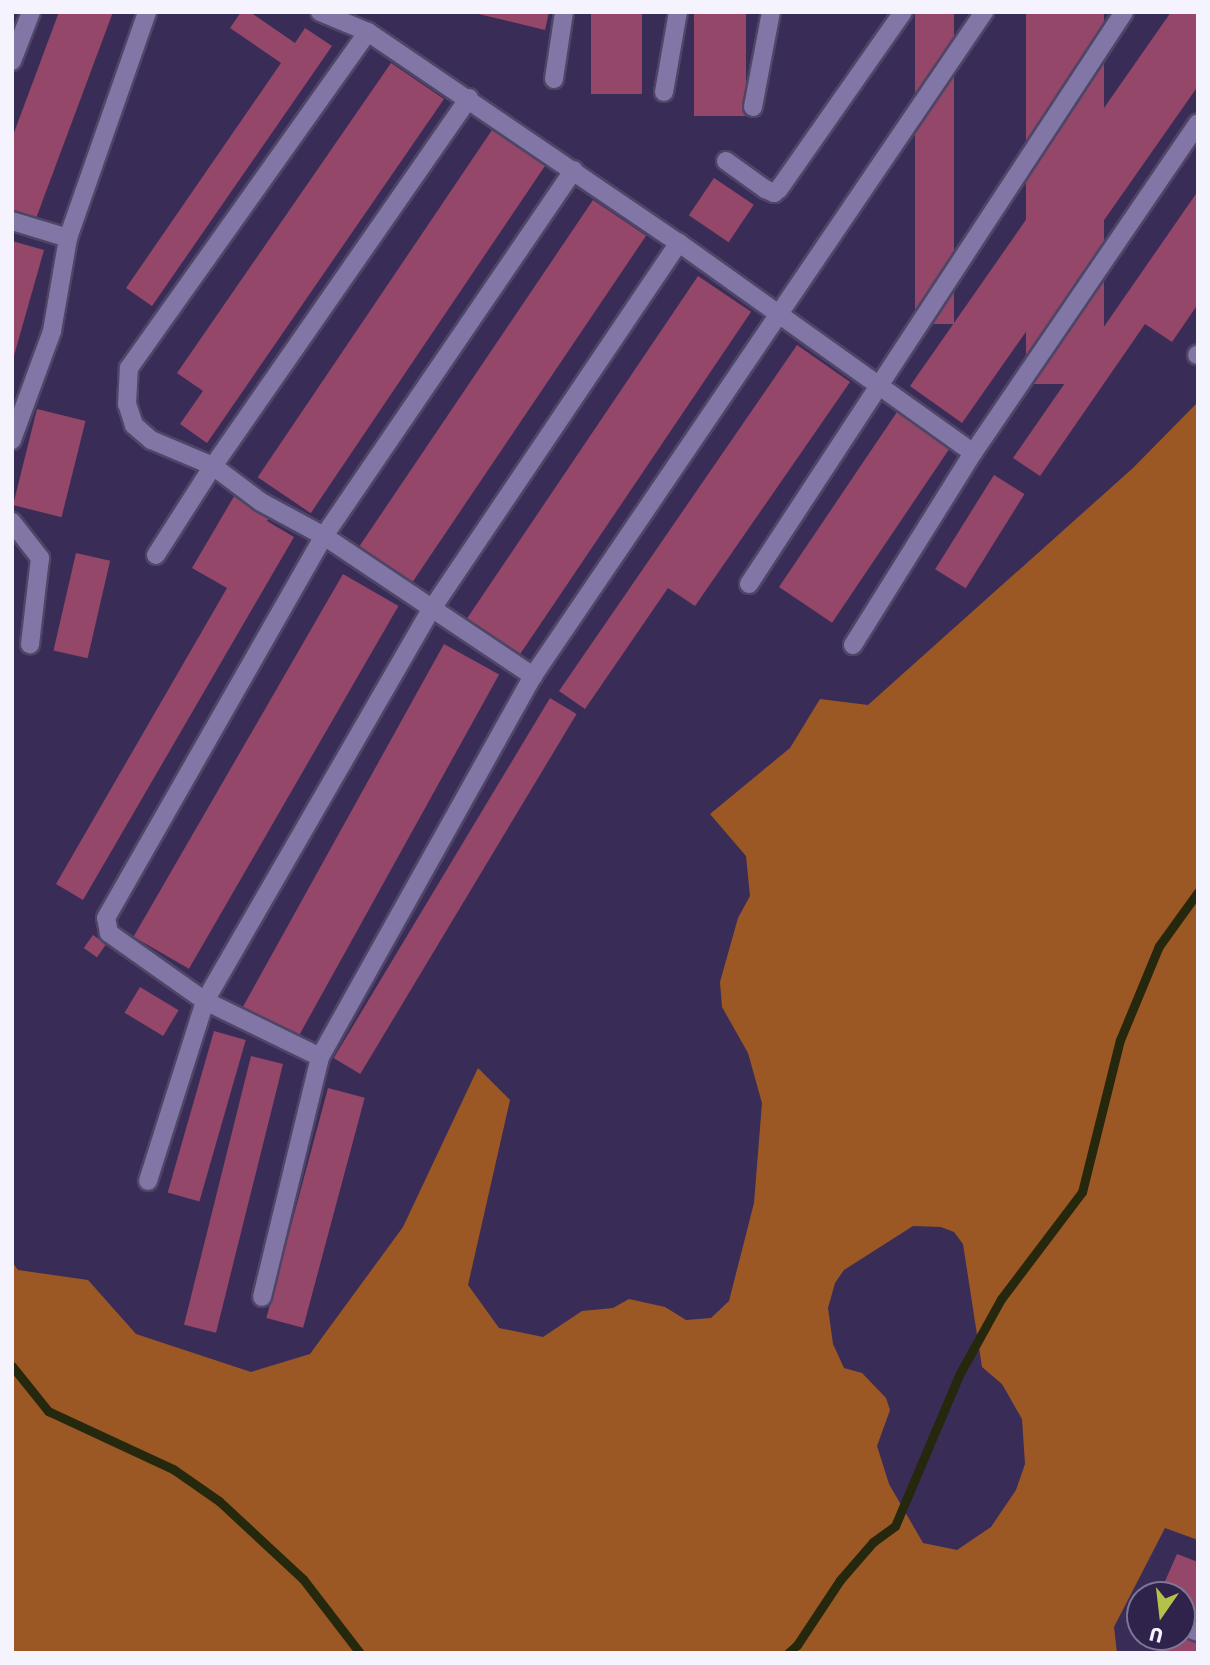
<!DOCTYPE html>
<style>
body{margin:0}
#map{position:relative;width:1210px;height:1665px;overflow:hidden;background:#392d57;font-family:Jost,sans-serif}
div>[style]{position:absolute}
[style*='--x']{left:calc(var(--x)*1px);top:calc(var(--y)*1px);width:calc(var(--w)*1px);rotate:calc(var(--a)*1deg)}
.forest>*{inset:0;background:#9c5824}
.stream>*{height:9px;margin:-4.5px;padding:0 4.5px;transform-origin:4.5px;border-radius:4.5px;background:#25280c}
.building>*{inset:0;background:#944768;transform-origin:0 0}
.roads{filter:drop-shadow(2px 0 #4f4566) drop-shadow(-2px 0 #4f4566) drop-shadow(0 2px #4f4566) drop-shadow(0 -2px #4f4566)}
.minor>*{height:18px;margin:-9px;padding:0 9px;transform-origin:9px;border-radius:9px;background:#8176a6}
span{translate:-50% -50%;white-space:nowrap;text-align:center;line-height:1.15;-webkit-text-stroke:5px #2f234c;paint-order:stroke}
.frame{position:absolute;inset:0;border:14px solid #f5f3fe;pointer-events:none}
.north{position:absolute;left:1126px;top:1581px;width:70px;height:70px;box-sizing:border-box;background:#2f234c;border:2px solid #7e7693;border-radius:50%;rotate:194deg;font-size:19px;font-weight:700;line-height:28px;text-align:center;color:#f5f3fe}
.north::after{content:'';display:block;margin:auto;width:24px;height:32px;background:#b5c249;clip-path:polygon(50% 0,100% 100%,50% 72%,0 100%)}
</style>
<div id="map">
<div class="forest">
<div style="clip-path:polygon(evenodd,1198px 402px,1198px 1540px,1165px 1528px,1114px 1627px,1117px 1653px,12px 1653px,12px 1262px,18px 1270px,88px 1280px,136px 1334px,251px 1372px,310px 1354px,403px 1227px,478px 1068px,510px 1100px,468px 1285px,499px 1328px,543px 1337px,582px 1311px,613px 1308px,629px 1299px,665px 1307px,686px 1320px,711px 1318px,729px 1301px,754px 1203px,762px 1103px,748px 1053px,722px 1007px,720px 982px,738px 918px,750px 896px,746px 856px,710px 814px,790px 748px,820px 699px,868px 705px,1133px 468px,1198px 402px,913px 1226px,941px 1227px,954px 1232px,963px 1244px,982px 1367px,1002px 1384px,1022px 1419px,1025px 1464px,1016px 1490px,991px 1527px,957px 1550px,923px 1543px,889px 1484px,877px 1446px,890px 1410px,886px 1398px,862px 1373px,844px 1368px,833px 1344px,828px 1308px,835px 1283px,844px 1270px,913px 1226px)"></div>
</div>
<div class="stream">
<div style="--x:12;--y:1366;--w:58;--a:51.3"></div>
<div style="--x:48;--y:1411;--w:138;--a:24.9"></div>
<div style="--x:173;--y:1469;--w:56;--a:34.8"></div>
<div style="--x:219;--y:1501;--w:115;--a:42.9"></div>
<div style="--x:303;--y:1579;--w:93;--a:52.4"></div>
<div style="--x:788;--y:1653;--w:12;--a:-42"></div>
<div style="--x:797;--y:1645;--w:78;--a:-56.5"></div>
<div style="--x:840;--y:1580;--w:50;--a:-49"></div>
<div style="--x:873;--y:1542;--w:27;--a:-36"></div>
<div style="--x:895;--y:1526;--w:164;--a:-67"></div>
<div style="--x:959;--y:1375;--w:87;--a:-61.1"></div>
<div style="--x:1001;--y:1299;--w:134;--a:-52.9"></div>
<div style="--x:1082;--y:1192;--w:157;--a:-76"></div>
<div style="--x:1120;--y:1040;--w:102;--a:-67.5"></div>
<div style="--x:1159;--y:946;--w:67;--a:-54.2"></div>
</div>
<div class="building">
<div style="clip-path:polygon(59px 12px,113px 12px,35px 221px,12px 213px,12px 138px)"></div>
<div style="clip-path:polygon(241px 12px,250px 12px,295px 43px,305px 28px,332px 46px,152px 306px,126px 288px,281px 63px,230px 28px)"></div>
<div style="clip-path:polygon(470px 12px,549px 12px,545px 30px)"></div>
<div style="left:591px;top:12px;width:51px;height:82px"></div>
<div style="left:694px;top:12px;width:52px;height:104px"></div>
<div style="left:915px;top:12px;width:39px;height:312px"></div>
<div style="left:1026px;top:12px;width:78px;height:372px"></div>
<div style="clip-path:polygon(1171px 12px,1198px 12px,1198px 86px,962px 423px,910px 386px)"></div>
<div style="clip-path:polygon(391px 63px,444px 99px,207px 443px,180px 424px,203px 391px,177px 373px)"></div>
<div style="left:492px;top:130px;width:64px;height:419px;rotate:34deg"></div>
<div style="left:714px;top:178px;width:48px;height:45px;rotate:34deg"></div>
<div style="clip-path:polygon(1198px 191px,1198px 304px,1172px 342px,1145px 324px,1040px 476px,1013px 458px)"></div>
<div style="left:593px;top:200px;width:64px;height:422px;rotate:34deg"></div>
<div style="clip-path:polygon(12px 241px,44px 250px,13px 359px,12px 359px)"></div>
<div style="left:698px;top:276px;width:64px;height:418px;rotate:34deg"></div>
<div style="clip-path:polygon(797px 345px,850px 382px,695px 606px,668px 588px,585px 709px,559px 691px)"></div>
<div style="left:37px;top:409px;width:50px;height:99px;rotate:14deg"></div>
<div style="left:897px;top:412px;width:64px;height:211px;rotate:34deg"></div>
<div style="left:994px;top:475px;width:36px;height:111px;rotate:32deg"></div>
<div style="clip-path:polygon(236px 493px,271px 514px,267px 521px,294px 537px,83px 900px,56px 884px,227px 588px,192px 568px)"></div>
<div style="left:76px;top:553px;width:35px;height:100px;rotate:13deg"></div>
<div style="left:343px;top:574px;width:64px;height:419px;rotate:30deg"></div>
<div style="left:444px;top:644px;width:63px;height:418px;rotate:29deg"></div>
<div style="left:550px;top:698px;width:31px;height:420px;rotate:31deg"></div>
<div style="left:93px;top:935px;width:16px;height:16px;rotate:35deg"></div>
<div style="left:140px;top:987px;width:45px;height:30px;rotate:31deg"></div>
<div style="left:214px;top:1031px;width:33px;height:168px;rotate:16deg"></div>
<div style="left:251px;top:1056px;width:33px;height:277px;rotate:14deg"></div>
<div style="left:328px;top:1088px;width:38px;height:238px;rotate:15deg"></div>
<div style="clip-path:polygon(1177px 1554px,1198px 1562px,1198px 1614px,1182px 1608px,1182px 1595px,1159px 1595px)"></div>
<div style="clip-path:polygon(1182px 1633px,1198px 1639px,1198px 1653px,1157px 1653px,1164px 1637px,1182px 1637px)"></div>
</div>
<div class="roads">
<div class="minor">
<div style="--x:320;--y:12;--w:52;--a:22.6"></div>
<div style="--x:12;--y:61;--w:53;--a:-68.8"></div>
<div style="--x:554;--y:79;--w:68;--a:-81.5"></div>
<div style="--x:664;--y:92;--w:81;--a:-80.1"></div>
<div style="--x:469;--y:98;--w:448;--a:124.8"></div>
<div style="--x:213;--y:466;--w:60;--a:36.9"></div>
<div style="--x:261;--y:502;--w:72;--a:28.4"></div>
<div style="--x:324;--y:536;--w:252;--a:33.8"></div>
<div style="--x:753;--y:107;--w:97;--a:-79.3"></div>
<div style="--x:726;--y:161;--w:48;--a:35.7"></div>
<div style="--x:765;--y:189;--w:10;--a:24"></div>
<div style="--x:774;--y:193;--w:6;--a:-39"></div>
<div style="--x:779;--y:189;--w:216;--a:-55"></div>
<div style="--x:12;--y:221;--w:59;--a:16.9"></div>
<div style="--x:1197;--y:355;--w:1;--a:-45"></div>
<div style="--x:12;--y:440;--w:116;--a:-69.8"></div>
<div style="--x:52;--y:331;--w:94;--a:-80.2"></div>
<div style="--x:68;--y:238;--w:239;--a:-70.7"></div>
<div style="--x:12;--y:522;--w:46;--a:52.1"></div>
<div style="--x:40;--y:558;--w:87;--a:96.6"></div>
<div style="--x:156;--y:555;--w:106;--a:-57.4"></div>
<div style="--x:213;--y:466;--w:67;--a:-157.2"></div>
<div style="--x:151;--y:440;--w:23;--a:-139"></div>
<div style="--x:134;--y:425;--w:22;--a:-108"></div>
<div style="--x:127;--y:404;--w:36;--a:-87"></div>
<div style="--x:129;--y:368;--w:412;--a:-54.6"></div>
<div style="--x:368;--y:32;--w:376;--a:34.2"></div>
<div style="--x:679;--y:243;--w:361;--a:35.5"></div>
<div style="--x:973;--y:453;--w:399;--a:-55.7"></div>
<div style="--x:749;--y:584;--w:684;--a:-56.75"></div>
<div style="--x:853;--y:645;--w:226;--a:-58"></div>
<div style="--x:320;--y:1057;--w:436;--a:-60.8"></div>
<div style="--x:533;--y:676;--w:803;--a:-55.81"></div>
<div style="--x:148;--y:1181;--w:189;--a:-72.4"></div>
<div style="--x:205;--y:1001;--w:452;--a:-60"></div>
<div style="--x:431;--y:610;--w:443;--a:-56"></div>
<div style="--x:262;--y:1297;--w:247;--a:-76.4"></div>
<div style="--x:320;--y:1057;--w:128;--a:-154"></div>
<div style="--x:205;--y:1001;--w:118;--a:-144.7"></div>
<div style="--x:109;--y:933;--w:15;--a:-101"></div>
<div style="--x:106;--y:918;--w:440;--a:-60.3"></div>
<div style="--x:324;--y:536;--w:443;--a:-55.7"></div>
<div style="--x:1193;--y:1630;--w:5;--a:22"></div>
</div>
</div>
<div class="frame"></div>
<div class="north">U</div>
</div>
